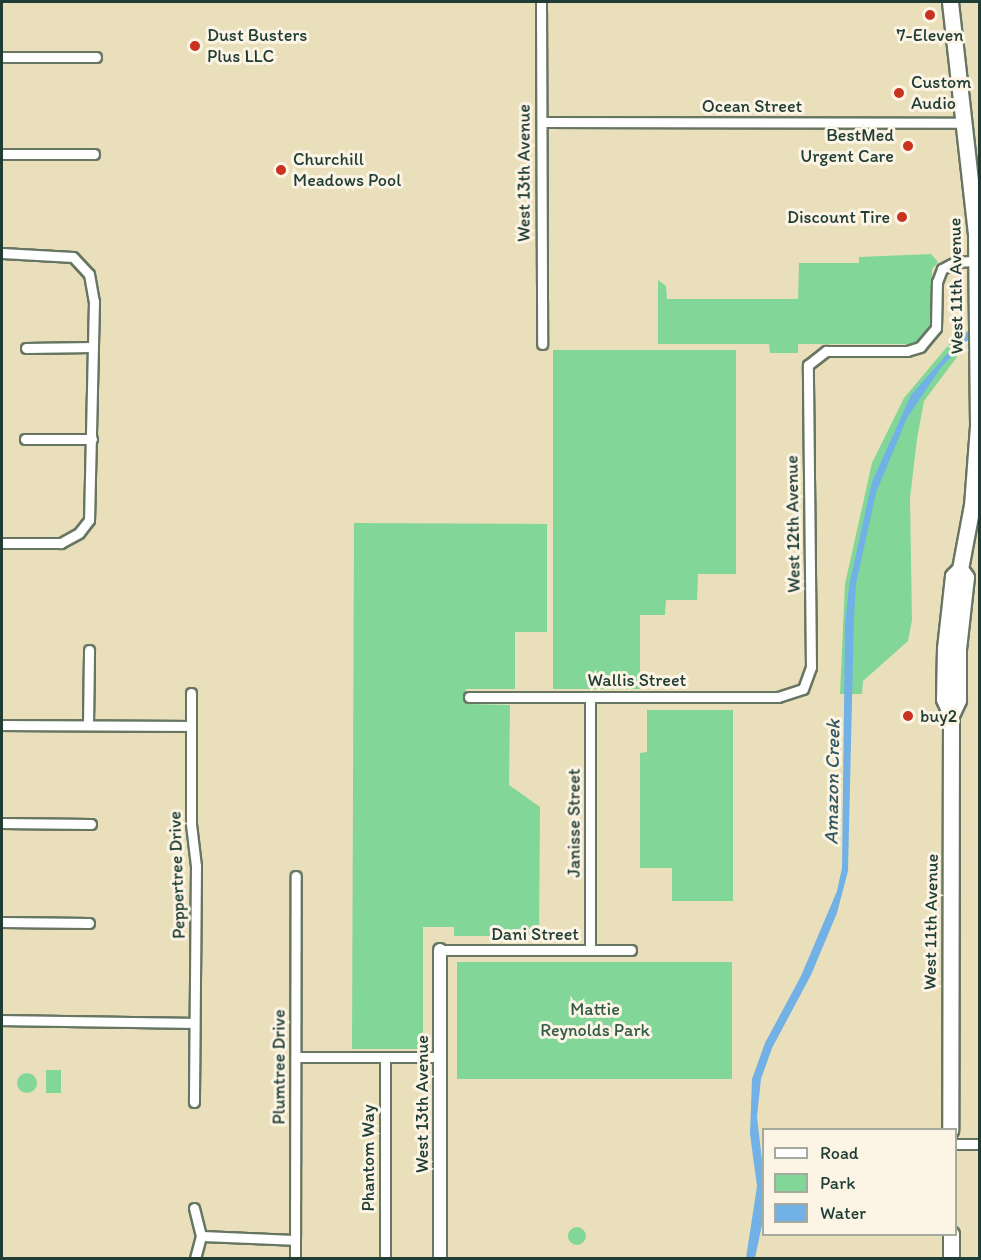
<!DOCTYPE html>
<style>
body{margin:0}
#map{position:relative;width:981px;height:1260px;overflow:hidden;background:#eadfbb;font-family:Itim,sans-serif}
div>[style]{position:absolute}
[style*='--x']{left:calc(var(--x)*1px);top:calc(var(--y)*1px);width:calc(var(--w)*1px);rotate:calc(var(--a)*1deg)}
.green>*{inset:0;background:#82d698;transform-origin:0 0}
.round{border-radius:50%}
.water>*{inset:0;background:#72b1e5}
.roads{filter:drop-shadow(2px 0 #667663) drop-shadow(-2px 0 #667663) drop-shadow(0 2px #667663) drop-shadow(0 -2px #667663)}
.minor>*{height:9px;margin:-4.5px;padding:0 4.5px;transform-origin:4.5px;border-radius:4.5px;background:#fff}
.tertiary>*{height:12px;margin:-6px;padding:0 6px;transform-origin:6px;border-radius:6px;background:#fff}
.primary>*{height:15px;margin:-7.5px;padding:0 7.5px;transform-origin:7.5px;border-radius:7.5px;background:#fff}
.dots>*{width:16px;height:16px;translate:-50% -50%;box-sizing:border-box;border:3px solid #fcf5e5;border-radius:50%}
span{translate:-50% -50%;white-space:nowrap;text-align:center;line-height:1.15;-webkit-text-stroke:6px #fcf5e5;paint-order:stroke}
.poi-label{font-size:18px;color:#1f3d34}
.left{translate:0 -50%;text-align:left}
.right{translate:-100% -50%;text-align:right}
.street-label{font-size:18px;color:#1f3d34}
.park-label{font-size:18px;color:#335c48}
.water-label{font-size:20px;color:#345a60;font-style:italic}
.frame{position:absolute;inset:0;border:3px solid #1f3d34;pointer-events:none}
.legend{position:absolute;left:762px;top:1128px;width:195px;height:108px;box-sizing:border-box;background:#fcf5e5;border:2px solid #a4ab9e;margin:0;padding:8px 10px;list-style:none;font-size:18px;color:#1f3d34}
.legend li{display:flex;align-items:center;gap:12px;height:30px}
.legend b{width:30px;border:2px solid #a4ab9e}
</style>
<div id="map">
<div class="green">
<div style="clip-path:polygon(931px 254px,938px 262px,932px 269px,931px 328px,914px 344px,798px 344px,798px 353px,770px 353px,769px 344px,658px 344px,658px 280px,666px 286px,667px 299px,798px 299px,799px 263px,859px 263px,859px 257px)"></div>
<div style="clip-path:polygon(957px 335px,957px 357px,924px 401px,917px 439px,910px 498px,912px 620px,908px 641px,863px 681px,862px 694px,840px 694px,845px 584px,872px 463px,904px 398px)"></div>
<div style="clip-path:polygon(553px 350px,736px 350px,736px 574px,698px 574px,697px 600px,666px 600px,665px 615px,640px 615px,640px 689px,553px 689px)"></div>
<div style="clip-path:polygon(354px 523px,547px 524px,547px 632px,515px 632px,515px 689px,466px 689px,466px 704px,510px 705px,509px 785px,540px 807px,539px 936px,454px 936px,454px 927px,423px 927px,423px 1049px,352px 1049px)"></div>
<div style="clip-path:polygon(647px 710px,733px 710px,733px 901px,672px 901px,672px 868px,640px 868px,640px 753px,647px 752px)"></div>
<div style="left:732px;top:962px;width:117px;height:275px;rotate:90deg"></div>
<div style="left:46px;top:1070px;width:15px;height:23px"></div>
<div class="round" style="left:17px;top:1073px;width:20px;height:20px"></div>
<div class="round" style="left:568px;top:1227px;width:18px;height:18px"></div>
</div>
<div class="water">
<div style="clip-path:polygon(979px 318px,979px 329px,942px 366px,907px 418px,876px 493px,856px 584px,854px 617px,848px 871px,837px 913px,811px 975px,772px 1048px,761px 1079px,757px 1117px,763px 1169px,763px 1220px,755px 1258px,746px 1258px,757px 1186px,750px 1134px,752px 1079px,765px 1043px,801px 976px,837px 891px,842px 868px,845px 625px,849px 586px,872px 482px,911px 395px)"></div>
</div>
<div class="roads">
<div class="minor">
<div style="--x:541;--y:2;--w:342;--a:89.8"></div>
<div style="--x:2;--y:57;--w:94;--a:0"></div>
<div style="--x:542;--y:122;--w:421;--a:0.1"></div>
<div style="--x:2;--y:154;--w:92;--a:0"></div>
<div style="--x:2;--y:253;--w:71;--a:3.2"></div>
<div style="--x:73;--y:257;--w:23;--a:47"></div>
<div style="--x:89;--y:274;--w:27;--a:80"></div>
<div style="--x:94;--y:301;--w:219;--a:91.3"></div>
<div style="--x:89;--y:520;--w:16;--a:128"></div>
<div style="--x:79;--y:533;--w:21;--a:151"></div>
<div style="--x:61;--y:543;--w:59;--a:180"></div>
<div style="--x:26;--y:348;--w:67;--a:-0.9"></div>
<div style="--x:25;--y:439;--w:67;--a:0"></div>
<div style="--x:191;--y:693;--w:131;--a:90"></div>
<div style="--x:191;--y:824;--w:42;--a:83.2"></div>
<div style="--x:196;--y:866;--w:236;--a:90.5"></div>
<div style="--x:469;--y:697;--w:309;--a:0"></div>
<div style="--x:778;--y:697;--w:26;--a:-18"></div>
<div style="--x:803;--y:689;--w:23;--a:-70"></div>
<div style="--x:811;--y:667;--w:302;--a:-90.6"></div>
<div style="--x:808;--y:365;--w:23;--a:-38"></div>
<div style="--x:826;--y:351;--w:81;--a:0"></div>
<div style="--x:907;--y:351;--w:14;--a:-17"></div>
<div style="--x:920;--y:347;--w:25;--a:-50"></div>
<div style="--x:936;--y:328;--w:46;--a:-88.8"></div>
<div style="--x:937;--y:282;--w:14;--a:-69"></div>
<div style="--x:942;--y:269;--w:15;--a:-28"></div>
<div style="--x:955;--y:262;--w:22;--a:-3"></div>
<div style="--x:590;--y:697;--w:253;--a:90"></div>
<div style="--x:2;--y:725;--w:189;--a:0.3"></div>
<div style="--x:88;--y:725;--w:75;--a:-89.2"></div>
<div style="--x:2;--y:823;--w:89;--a:0.6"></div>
<div style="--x:2;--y:922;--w:87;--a:0.7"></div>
<div style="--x:440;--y:950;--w:191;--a:0"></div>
<div style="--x:2;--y:1020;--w:192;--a:0.9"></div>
<div style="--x:296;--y:1057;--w:144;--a:0"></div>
<div style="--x:385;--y:1057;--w:201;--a:90"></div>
<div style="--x:956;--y:1144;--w:24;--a:0"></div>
<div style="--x:194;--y:1208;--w:29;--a:76"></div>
<div style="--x:201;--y:1236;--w:23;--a:105"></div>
<div style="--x:201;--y:1236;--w:94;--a:2.4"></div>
<div style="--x:295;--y:1258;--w:382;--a:-89.9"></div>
</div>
<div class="tertiary">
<div style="--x:440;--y:1258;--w:308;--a:-90"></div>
</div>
<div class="primary">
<div style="--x:950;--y:2;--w:232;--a:83.6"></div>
<div style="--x:976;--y:233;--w:193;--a:89.4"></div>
<div style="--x:978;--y:426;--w:79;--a:94.3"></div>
<div style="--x:972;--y:505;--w:65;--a:100.6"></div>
<div style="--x:960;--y:569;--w:10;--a:135"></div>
<div style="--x:953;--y:576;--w:72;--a:96.3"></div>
<div style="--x:945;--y:648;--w:51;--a:91.1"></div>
<div style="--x:944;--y:699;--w:17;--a:66"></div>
<div style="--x:951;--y:715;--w:415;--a:90.1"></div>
<div style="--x:951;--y:715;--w:17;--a:-65"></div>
<div style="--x:958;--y:700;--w:51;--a:-90"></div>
<div style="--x:958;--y:649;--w:72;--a:-83.7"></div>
<div style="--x:966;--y:577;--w:10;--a:-127"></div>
<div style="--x:951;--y:1234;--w:24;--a:90"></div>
</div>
</div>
<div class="dots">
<div style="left:930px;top:15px;background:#c8321e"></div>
<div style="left:195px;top:46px;background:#c8321e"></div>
<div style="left:899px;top:93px;background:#c8321e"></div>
<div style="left:908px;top:146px;background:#c8321e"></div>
<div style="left:281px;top:170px;background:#c8321e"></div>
<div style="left:902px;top:217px;background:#c8321e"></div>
<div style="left:908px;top:716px;background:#c8321e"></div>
</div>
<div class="poi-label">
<span style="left:930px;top:35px">7-Eleven</span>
<span class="left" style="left:207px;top:46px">Dust Busters<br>Plus LLC</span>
<span class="left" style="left:911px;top:93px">Custom<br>Audio</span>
<span class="right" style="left:894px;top:146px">BestMed<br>Urgent Care</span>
<span class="left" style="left:293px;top:170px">Churchill<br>Meadows Pool</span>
<span class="right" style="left:890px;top:217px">Discount Tire</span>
<span class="left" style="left:920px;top:716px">buy2</span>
</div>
<div class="street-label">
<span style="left:752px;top:106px">Ocean Street</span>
<span style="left:524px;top:173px;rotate:-90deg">West 13th Avenue</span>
<span style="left:956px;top:286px;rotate:-91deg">West 11th Avenue</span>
<span style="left:793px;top:524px;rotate:-91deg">West 12th Avenue</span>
<span style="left:637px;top:680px">Wallis Street</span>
<span style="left:574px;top:823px;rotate:-90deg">Janisse Street</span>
<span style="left:177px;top:875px;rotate:-92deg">Peppertree Drive</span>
<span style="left:931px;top:922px;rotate:-89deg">West 11th Avenue</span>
<span style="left:535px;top:934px">Dani Street</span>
<span style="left:279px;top:1067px;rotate:-90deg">Plumtree Drive</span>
<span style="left:422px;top:1104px;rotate:-90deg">West 13th Avenue</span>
<span style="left:368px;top:1158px;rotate:-90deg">Phantom Way</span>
</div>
<div class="park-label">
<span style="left:595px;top:1020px">Mattie<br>Reynolds Park</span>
</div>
<div class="water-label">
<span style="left:832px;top:782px;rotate:-89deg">Amazon Creek</span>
</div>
<div class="frame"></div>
<ul class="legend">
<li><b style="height:8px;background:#fff"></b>Road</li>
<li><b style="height:16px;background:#82d698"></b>Park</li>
<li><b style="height:16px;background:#72b1e5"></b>Water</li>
</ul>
</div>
